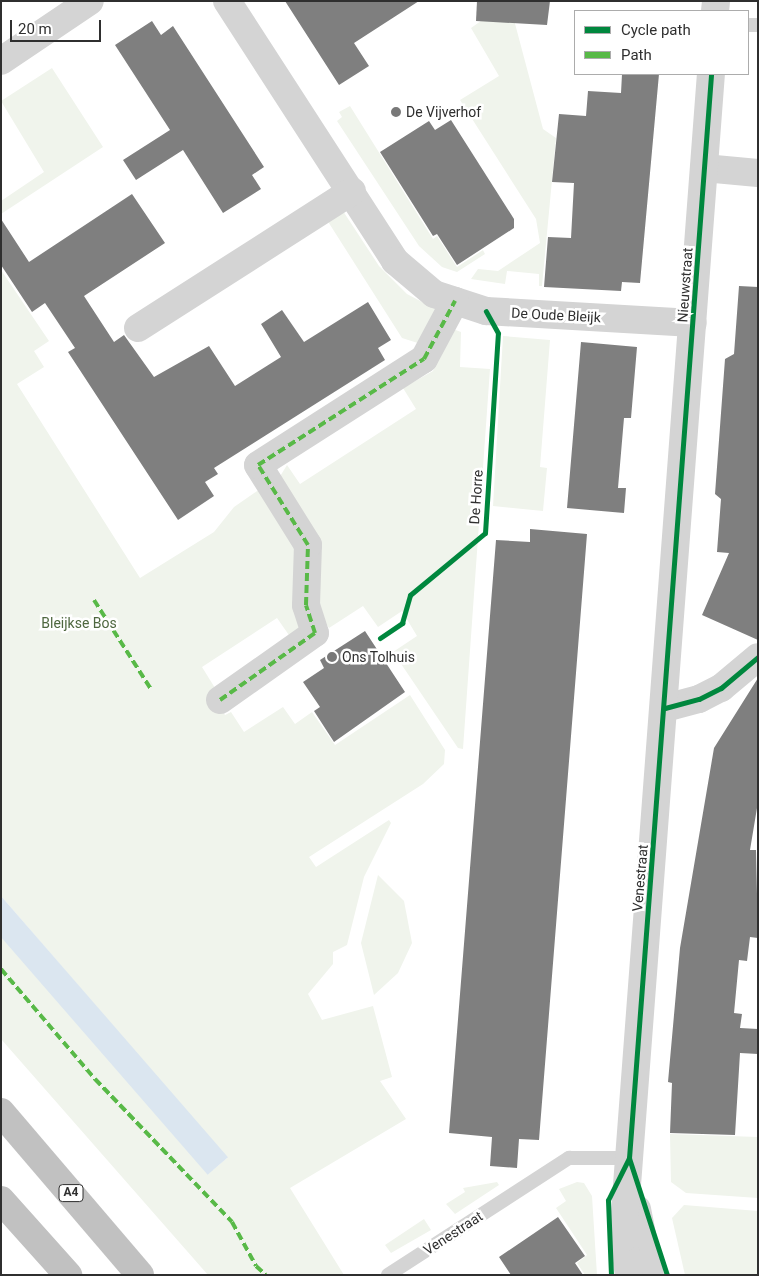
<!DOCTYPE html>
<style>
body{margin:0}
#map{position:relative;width:759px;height:1276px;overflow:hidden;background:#fff;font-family:Roboto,sans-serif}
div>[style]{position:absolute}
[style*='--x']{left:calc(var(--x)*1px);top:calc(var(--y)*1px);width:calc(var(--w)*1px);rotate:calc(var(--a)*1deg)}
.green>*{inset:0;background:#f0f4ec}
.water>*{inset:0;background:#dbe6f0;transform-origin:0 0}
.building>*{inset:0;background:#7f7f7f}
.service>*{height:14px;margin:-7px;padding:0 7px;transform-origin:7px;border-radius:7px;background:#d4d4d4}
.minor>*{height:28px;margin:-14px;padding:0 14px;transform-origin:14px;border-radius:14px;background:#d4d4d4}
.tertiary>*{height:28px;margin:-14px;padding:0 14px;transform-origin:14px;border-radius:14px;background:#d4d4d4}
.motorway>*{height:28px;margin:-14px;padding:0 14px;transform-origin:14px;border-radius:14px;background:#c1c1c1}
.quiet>*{height:4px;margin-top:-2px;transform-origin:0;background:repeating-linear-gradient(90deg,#58b947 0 8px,transparent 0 12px)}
.cycleway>*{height:5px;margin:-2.5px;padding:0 2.5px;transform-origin:2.5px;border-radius:2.5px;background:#00873e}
.dots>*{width:14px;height:14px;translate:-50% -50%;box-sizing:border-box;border:2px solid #fff;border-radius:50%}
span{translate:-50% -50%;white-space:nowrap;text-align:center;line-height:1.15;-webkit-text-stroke:5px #fff;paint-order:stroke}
.shield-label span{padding:1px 4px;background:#fff;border:1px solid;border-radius:4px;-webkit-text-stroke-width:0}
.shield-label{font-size:12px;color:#2f2f2f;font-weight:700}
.poi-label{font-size:14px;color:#2f2f2f}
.left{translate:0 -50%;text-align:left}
.street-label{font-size:14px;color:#2f2f2f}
.park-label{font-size:14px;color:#4e673f}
.frame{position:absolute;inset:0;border:2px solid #2f2f2f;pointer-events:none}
.legend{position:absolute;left:574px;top:10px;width:175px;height:65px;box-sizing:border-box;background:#fff;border:1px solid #acacac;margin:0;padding:6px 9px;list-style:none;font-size:15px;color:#2f2f2f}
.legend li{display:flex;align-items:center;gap:10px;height:25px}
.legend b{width:25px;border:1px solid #acacac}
.scale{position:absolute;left:10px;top:20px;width:91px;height:22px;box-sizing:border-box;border:2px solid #2f2f2f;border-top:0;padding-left:6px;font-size:15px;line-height:18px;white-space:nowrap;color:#2f2f2f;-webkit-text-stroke:4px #fff;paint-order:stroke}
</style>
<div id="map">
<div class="green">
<div style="clip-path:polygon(509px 1px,543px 129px,556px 138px,542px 286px,539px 286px,539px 274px,507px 271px,505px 284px,471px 279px,478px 269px,498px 271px,540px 243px,536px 219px,460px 100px,499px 76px,471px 28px)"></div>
<div style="clip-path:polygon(52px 68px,103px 147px,1px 214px,1px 201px,44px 172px,1px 101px)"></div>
<div style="clip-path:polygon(350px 106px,433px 239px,437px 236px,457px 267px,483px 250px,485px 254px,457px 272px,442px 267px,419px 246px,337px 121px,342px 117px,339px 112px)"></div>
<div style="clip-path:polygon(343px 211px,379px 266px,407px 294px,441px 312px,424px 345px,402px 338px,327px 220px)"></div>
<div style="clip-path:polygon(1px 270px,49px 341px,34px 351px,44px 367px,17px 384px,140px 578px,214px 532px,234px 507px,260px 489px,295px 543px,301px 625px,291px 638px,277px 618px,202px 667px,215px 688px,210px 692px,225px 715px,231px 712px,244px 732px,283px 707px,295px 724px,312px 712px,335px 745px,410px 695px,445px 750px,444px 764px,423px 784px,309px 857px,316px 867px,389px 820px,391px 823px,364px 877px,347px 945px,333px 952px,333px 964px,308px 994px,322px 1020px,373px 1006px,392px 1077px,380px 1081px,406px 1119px,290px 1188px,344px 1275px,208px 1275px,1px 1039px,1px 923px,213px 1170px,227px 1158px,1px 896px)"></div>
<div style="clip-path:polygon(453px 329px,461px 332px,460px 367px,490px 369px,463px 749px,458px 748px,393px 652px,417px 636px,402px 611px,378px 627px,363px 606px,329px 628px,313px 604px,279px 478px,287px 465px,300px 484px,416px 409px,403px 388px,433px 371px)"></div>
<div style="clip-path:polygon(503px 336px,550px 340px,540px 467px,547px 468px,543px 511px,493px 506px)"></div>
<div style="clip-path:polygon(378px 875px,404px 901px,412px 943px,398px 973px,374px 995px,361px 943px)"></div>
<div style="clip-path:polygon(670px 1134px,758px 1137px,758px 1198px,686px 1193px,671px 1182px)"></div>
<div style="clip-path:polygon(497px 1182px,499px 1185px,455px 1214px,446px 1204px,465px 1192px,463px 1188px)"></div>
<div style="clip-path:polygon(577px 1182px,584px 1183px,592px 1196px,597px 1275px,585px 1275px,577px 1263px,587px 1255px,556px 1208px,566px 1201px,559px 1189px)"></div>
<div style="clip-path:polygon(684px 1205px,758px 1211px,758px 1275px,685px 1275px,672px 1218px)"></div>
<div style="clip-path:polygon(424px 1219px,431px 1230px,391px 1253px,385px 1245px)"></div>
</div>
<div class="water">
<div style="left:1px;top:896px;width:346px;height:27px;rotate:49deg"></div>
</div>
<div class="building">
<div style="clip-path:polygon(285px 1px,419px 1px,354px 43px,369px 66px,339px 85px)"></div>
<div style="clip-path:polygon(477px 1px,550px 1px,547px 25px,476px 21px)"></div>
<div style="clip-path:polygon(152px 21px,161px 35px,173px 26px,264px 167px,252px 175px,261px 189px,223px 213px,183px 150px,136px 180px,123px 160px,170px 130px,115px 45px)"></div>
<div style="clip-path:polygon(622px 74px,659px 74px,640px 283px,622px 282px,621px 291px,544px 287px,548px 237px,571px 238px,574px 183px,552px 182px,559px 114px,586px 116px,588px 91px,621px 93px)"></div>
<div style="clip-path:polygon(451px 120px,514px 219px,514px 228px,457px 265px,437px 234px,433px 236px,380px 152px,429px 121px,435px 130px)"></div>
<div style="clip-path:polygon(132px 194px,165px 243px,84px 296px,114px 342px,124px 335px,154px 377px,209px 346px,235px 386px,281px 357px,261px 324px,282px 310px,304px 342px,368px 302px,391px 340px,378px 348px,385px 360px,214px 468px,218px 474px,205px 482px,214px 496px,178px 520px,68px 352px,75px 348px,45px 303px,32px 312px,1px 265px,1px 219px,29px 262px)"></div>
<div style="clip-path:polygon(739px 286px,758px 287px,758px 640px,702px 615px,729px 553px,717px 552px,721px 499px,715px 494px,725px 359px,734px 354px)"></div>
<div style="clip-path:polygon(581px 342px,637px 347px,631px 418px,624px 418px,618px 488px,626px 488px,624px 513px,567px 508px)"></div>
<div style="clip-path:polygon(530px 529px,587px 534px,539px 1140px,519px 1139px,517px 1168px,490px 1166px,492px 1137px,449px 1133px,496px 540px,530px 542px)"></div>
<div style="clip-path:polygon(365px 631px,405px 692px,334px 742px,314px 711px,320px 707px,303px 682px,324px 668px,320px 660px)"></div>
<div style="clip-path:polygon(758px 678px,758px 802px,750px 850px,756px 850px,758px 938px,750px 937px,747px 961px,739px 960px,734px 1013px,742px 1014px,740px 1028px,758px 1029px,758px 1054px,740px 1053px,735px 1135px,670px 1133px,672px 1083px,668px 1082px,680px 948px,714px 748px)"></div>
<div style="clip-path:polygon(558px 1217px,585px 1256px,575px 1263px,583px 1275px,511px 1275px,499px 1257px)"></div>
</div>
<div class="service">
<div style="--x:748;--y:25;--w:10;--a:0"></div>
<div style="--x:388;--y:1275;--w:216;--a:-32.9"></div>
<div style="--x:569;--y:1158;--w:60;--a:0"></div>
</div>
<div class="minor">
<div style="--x:227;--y:1;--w:310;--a:57.1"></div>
<div style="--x:395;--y:261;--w:51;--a:40.2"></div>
<div style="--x:434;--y:294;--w:55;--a:18.1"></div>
<div style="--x:486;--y:311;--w:207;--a:3.3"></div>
<div style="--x:1;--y:61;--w:107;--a:-34"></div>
<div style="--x:704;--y:168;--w:54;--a:5.3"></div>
<div style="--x:138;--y:328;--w:254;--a:-32.6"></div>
<div style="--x:220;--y:700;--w:116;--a:-35.2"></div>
<div style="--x:315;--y:633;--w:29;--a:-108"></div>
<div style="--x:306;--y:605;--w:60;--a:-88.1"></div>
<div style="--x:308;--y:545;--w:94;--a:-122"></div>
<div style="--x:258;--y:465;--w:197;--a:-32.6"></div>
<div style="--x:424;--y:359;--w:66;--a:-61.9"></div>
<div style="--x:665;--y:708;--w:35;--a:-15"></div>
<div style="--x:699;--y:699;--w:25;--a:-27"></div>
<div style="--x:721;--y:688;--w:48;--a:-40"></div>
</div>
<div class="tertiary">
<div style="--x:715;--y:11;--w:10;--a:-84"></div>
<div style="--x:637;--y:1209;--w:67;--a:78.9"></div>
<div style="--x:629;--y:1275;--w:37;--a:-99"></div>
<div style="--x:623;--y:1238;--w:1167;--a:-85.68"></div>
</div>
<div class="motorway">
<div style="--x:1;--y:1112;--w:214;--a:49.5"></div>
<div style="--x:1;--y:1200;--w:101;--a:48.2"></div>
</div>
<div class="quiet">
<div style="--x:94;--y:600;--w:106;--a:57.4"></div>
<div style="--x:220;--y:700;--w:116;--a:-35.2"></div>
<div style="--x:315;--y:633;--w:29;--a:-108"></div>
<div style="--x:306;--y:605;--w:60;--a:-88.1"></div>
<div style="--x:308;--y:545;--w:94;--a:-122"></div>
<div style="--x:258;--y:465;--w:197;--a:-32.6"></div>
<div style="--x:424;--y:359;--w:66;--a:-61.9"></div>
<div style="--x:1;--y:969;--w:145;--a:49.5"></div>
<div style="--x:95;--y:1079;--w:198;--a:46.2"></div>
<div style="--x:232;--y:1222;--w:50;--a:61.4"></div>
<div style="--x:256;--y:1266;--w:13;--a:42"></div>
</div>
<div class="cycleway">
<div style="--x:380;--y:638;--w:27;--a:-34"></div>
<div style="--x:402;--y:623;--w:29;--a:-74"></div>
<div style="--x:410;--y:595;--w:97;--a:-39.6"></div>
<div style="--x:485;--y:533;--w:200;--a:-86.3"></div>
<div style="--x:498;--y:333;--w:25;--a:-119"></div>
<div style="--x:665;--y:708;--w:35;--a:-15"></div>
<div style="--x:699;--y:699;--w:25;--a:-27"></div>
<div style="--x:721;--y:688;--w:48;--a:-40"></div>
<div style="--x:611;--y:1275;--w:75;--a:-92.3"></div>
<div style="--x:608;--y:1200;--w:47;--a:-63.4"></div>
<div style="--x:667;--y:1275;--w:123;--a:-108"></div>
<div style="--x:629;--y:1158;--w:1087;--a:-85.67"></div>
</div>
<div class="dots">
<div style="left:396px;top:112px;background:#787878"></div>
<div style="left:332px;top:657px;background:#787878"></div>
</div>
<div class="shield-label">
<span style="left:71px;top:1193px">A4</span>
</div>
<div class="poi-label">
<span class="left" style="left:406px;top:112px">De Vijverhof</span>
<span class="left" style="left:342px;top:657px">Ons Tolhuis</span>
</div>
<div class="street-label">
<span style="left:685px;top:285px;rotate:-86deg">Nieuwstraat</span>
<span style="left:556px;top:315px;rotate:3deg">De Oude Bleijk</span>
<span style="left:476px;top:497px;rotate:-86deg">De Horre</span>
<span style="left:640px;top:878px;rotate:-85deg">Venestraat</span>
<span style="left:453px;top:1233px;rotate:-33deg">Venestraat</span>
</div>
<div class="park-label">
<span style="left:79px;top:623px">Bleijkse Bos</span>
</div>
<div class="frame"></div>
<ul class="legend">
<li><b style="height:6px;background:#00873e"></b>Cycle path</li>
<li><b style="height:6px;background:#58b947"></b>Path</li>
</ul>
<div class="scale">20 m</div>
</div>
